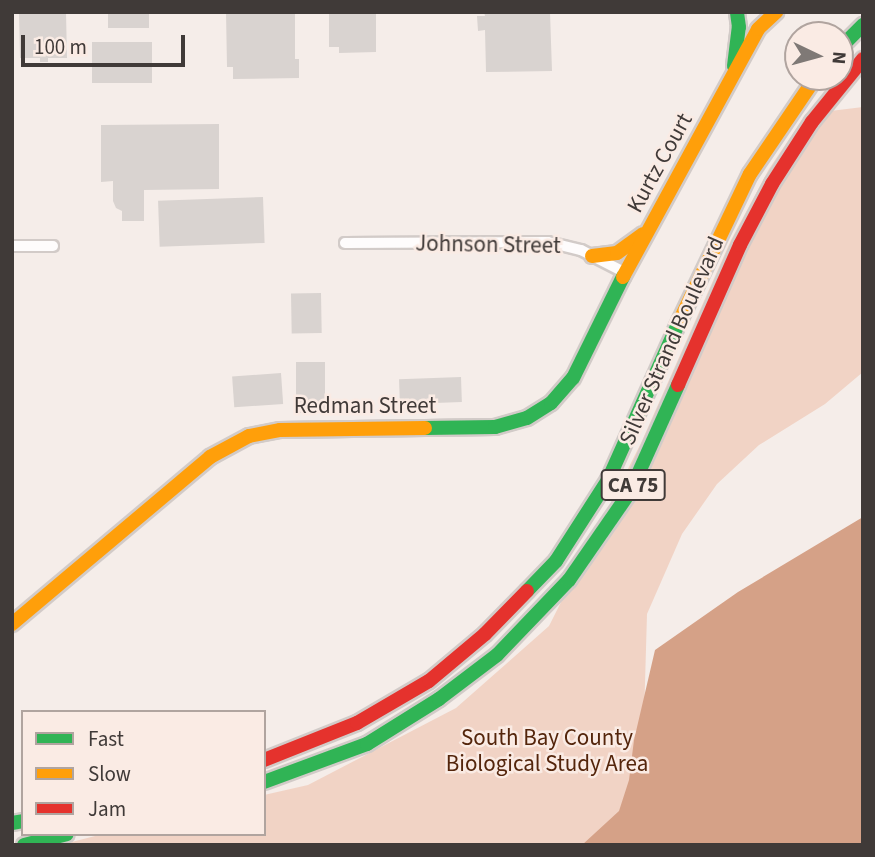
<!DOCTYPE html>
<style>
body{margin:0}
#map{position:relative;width:875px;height:857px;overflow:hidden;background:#f5ede9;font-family:"Source Sans 3",sans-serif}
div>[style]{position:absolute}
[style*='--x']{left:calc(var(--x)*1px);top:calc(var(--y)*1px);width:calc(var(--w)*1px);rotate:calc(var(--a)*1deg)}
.green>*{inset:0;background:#f1d3c5}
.water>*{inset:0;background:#d5a187}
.building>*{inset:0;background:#d9d3d0;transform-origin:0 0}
.roads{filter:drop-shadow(2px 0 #d2cbc8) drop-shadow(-2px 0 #d2cbc8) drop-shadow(0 2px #d2cbc8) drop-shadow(0 -2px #d2cbc8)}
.street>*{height:10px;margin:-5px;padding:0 5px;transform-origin:5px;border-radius:5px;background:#fefcfc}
.fast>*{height:14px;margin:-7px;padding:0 7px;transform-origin:7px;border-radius:7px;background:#30b455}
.slow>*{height:14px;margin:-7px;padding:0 7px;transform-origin:7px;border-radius:7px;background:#ff9f0a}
.jam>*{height:14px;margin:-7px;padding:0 7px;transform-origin:7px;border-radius:7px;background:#e5322d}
span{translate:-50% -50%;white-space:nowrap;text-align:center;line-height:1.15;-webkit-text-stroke:5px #faebe4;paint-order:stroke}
.shield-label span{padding:2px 5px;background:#faebe4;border:2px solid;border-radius:5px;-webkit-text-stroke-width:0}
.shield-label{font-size:21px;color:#403a38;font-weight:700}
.street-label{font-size:23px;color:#403a38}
.park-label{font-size:23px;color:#54250b}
.frame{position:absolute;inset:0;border:14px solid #403a38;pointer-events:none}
.legend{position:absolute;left:21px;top:710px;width:245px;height:126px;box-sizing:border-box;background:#faebe4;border:2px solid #b0a49f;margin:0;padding:9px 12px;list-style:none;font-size:21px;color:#403a38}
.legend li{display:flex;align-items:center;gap:14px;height:35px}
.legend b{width:35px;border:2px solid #b0a49f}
.north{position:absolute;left:784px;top:21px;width:70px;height:70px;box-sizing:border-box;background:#faebe4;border:2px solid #b0a49f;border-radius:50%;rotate:95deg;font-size:19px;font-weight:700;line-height:28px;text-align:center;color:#403a38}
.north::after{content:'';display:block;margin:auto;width:24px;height:32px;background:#7f7976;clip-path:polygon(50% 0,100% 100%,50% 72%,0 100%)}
.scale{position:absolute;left:21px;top:35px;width:164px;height:32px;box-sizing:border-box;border:4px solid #403a38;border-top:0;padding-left:9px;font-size:21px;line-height:24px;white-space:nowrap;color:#403a38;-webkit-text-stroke:5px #faebe4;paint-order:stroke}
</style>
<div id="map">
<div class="green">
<div style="clip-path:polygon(863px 107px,863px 372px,825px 404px,759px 445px,717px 484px,682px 534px,647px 614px,643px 753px,607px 845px,60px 845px,103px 834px,264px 834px,264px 795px,308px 785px,456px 708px,549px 626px,641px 443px,731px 240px,769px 169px,806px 114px)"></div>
</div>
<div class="water">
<div style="clip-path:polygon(863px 517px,863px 845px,582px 845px,619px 811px,629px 780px,634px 740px,655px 650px,738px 592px)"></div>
</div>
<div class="building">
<div style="clip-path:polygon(19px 12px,66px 12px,67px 58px,48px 58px,48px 62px,40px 62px,40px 58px,20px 58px)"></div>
<div style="left:108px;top:12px;width:41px;height:16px"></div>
<div style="clip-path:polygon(226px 12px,295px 12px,295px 59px,299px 59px,299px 78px,233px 79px,233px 67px,227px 67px)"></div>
<div style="clip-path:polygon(329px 12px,376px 12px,376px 52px,339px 53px,339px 47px,329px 47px)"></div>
<div style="clip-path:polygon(484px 12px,550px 12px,552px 71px,486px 72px,485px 30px,478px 31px,477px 16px,485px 16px)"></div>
<div style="left:92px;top:42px;width:60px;height:41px"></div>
<div style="clip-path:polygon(219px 124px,219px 189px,144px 190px,144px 221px,122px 221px,122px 211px,116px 208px,113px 201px,113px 181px,101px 182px,101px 125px)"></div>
<div style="left:263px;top:197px;width:46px;height:105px;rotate:88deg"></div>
<div style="left:321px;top:293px;width:40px;height:30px;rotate:89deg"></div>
<div style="left:296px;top:362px;width:29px;height:51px"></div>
<div style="left:281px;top:373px;width:31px;height:49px;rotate:86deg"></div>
<div style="left:461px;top:377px;width:25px;height:62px;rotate:88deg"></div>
</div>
<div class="roads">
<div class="street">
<div style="--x:345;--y:243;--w:203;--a:-0.3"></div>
<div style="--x:548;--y:242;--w:34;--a:14"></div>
<div style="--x:581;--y:250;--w:51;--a:27.1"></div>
<div style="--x:12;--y:246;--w:41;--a:0"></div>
</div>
<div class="fast">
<div style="--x:840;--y:48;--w:33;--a:-45"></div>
<div style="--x:734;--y:66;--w:39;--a:-83"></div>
<div style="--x:739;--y:27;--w:15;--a:-98"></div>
<div style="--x:425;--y:428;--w:70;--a:-0.8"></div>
<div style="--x:495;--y:427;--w:33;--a:-16"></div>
<div style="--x:527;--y:418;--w:28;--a:-32"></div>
<div style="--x:551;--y:403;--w:33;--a:-49"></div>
<div style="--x:573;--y:378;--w:113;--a:-63.7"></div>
<div style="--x:527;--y:591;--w:42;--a:-46"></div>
<div style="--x:556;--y:561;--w:96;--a:-57.3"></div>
<div style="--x:608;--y:480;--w:173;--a:-65.8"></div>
<div style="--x:264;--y:782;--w:110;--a:-20.3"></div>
<div style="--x:367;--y:744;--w:85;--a:-32"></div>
<div style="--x:439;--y:699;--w:73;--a:-37.2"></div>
<div style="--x:497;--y:655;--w:104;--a:-46.2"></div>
<div style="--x:569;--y:580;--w:107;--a:-55.3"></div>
<div style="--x:630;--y:492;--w:117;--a:-65.8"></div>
<div style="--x:12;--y:823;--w:11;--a:-10"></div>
<div style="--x:24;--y:845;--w:44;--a:-14.3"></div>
</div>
<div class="slow">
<div style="--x:592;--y:256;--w:25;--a:-7"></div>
<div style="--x:617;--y:253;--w:32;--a:-36"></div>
<div style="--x:623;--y:277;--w:282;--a:-61.4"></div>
<div style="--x:758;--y:29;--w:25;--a:-43"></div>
<div style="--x:679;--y:322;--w:164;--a:-64.4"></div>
<div style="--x:750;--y:174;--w:117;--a:-55.8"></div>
<div style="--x:12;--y:624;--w:259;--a:-40.1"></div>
<div style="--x:210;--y:457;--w:44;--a:-28.3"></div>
<div style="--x:249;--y:436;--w:32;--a:-11"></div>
<div style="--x:280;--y:430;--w:145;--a:-0.8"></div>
</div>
<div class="jam">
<div style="--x:678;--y:385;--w:153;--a:-66.1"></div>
<div style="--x:740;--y:245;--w:69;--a:-62.3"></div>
<div style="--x:772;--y:184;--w:74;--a:-57.2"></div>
<div style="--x:812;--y:122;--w:81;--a:-51"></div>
<div style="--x:264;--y:760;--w:100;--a:-21.7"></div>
<div style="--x:357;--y:723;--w:83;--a:-30.3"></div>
<div style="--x:429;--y:681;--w:73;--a:-40"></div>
<div style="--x:485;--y:634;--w:60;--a:-45.7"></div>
</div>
</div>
<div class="shield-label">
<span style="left:633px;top:485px">CA 75</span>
</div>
<div class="street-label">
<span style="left:660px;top:163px;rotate:-61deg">Kurtz Court</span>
<span style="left:488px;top:245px;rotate:1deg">Johnson Street</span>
<span style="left:672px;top:341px;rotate:-66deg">Silver Strand Boulevard</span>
<span style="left:365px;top:406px">Redman Street</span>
</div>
<div class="park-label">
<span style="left:547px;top:751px">South Bay County<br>Biological Study Area</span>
</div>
<div class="frame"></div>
<ul class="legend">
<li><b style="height:9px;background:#30b455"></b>Fast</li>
<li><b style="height:9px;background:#ff9f0a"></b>Slow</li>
<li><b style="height:9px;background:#e5322d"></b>Jam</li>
</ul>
<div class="north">N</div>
<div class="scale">100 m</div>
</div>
